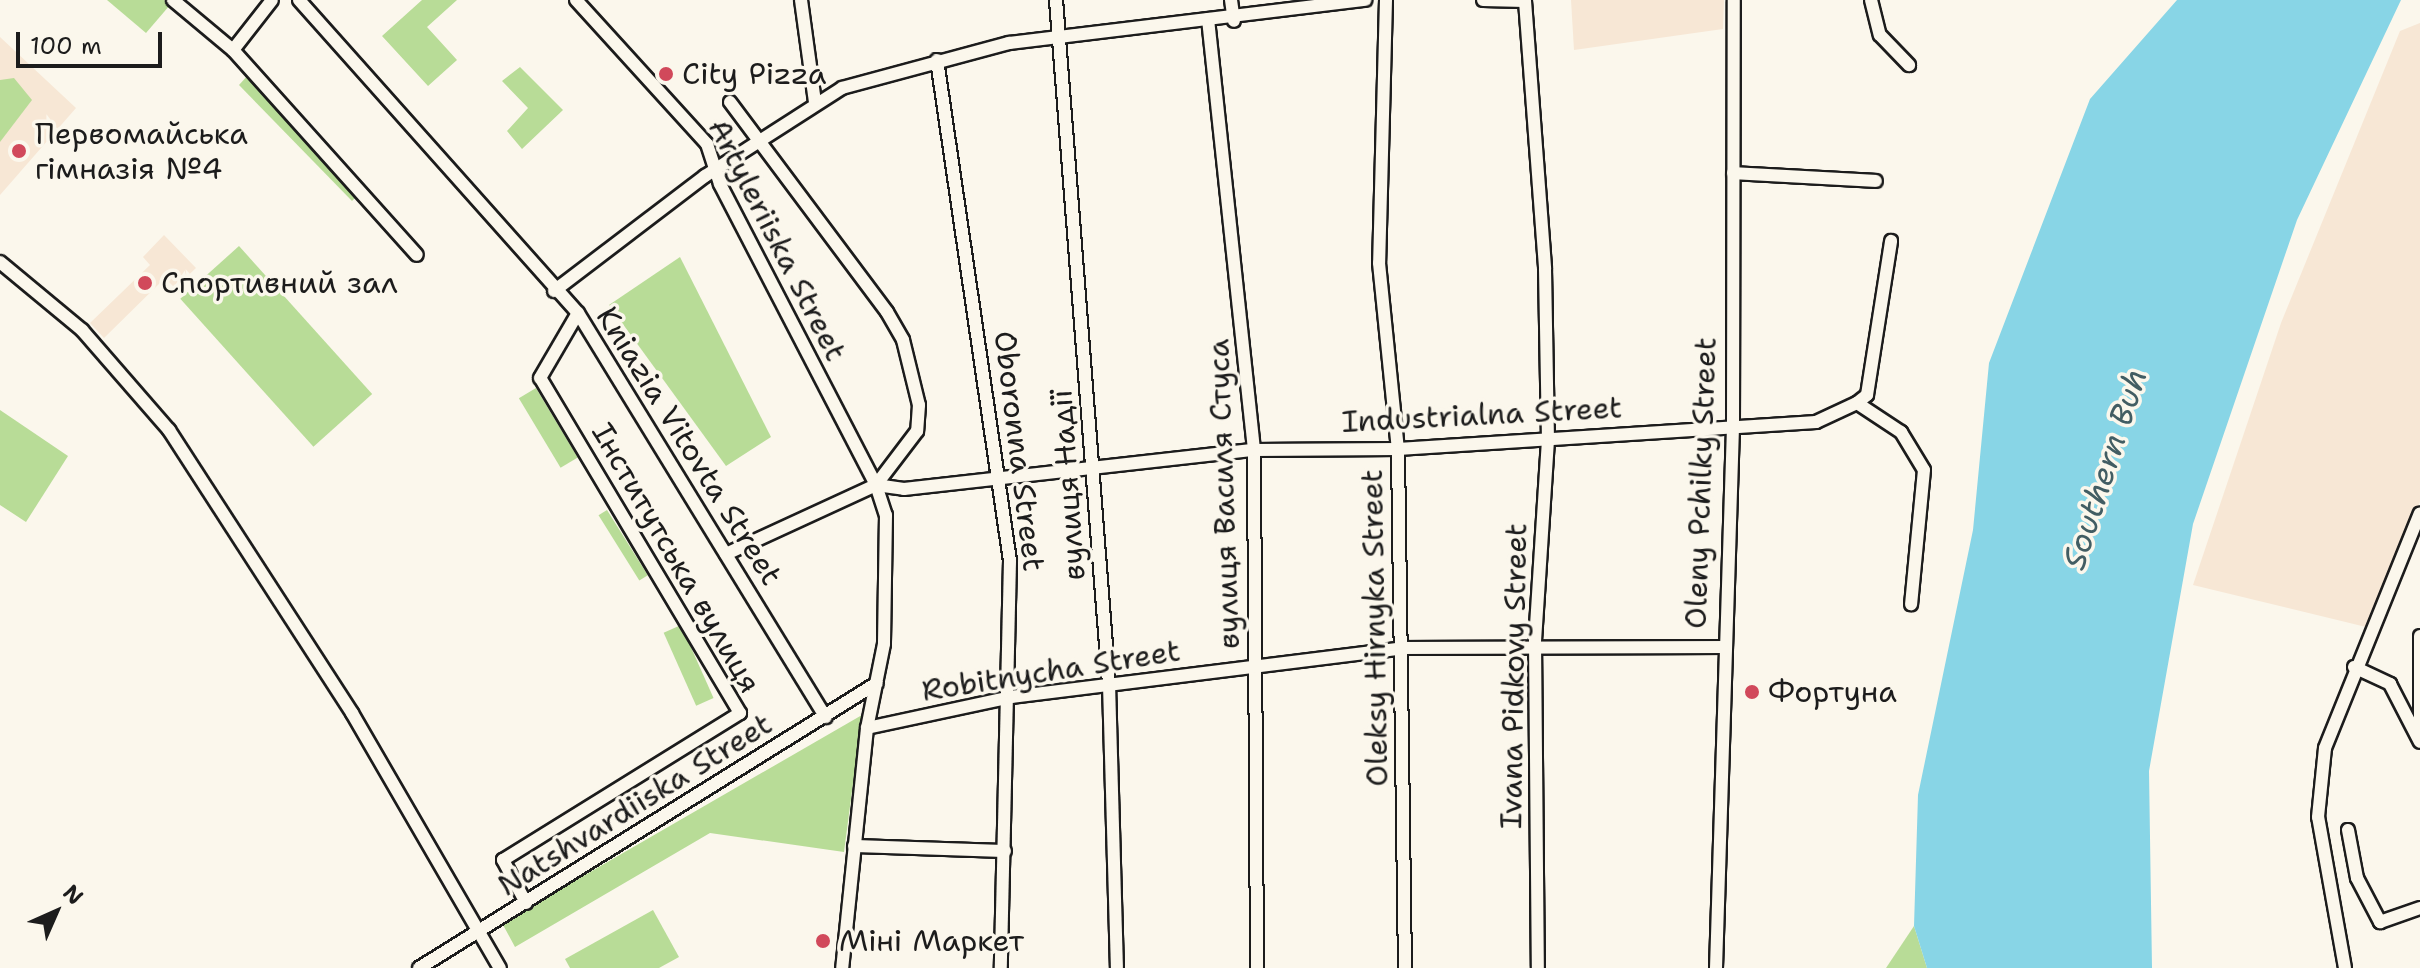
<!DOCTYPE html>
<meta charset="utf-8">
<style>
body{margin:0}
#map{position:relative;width:2420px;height:968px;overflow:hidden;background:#fbf7ec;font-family:"Shantell Sans",sans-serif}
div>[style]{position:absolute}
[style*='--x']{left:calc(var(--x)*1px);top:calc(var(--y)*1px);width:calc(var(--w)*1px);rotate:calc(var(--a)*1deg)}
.built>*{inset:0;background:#f7e7d5}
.green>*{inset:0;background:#b8dc97;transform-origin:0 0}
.water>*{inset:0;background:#88d5e6}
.roads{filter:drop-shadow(2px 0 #1c1c1c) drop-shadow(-2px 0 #1c1c1c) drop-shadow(0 2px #1c1c1c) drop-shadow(0 -2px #1c1c1c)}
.minor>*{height:12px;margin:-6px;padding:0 6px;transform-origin:6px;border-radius:6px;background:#fbf7ec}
.dots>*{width:22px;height:22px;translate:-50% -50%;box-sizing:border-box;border:4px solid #fbf7ec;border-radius:50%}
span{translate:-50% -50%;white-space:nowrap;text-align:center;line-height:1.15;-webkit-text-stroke:7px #fbf7ec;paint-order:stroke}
.poi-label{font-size:30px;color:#1c1c1c}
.left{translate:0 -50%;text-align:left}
.street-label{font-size:30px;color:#1c1c1c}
.water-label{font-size:32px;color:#425d63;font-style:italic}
.north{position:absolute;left:16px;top:872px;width:80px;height:80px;-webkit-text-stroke:6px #fbf7ec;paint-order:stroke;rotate:45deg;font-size:22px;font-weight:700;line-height:32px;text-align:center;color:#1c1c1c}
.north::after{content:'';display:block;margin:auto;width:28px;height:36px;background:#1c1c1c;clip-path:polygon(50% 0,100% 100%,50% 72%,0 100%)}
.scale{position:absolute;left:16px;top:32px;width:146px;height:36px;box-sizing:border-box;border:4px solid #1c1c1c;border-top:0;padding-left:10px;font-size:24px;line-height:28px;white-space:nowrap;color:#1c1c1c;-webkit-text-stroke:6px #fbf7ec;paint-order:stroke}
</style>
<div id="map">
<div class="built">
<div style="clip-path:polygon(1571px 0,1724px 0,1723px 29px,1574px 50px)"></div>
<div style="clip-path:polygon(2420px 23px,2420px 502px,2366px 627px,2193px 585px,2281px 323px,2400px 31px)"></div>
<div style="clip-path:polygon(0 37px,76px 108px,0 195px)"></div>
<div style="clip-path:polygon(164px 235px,196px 268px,175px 288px,165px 278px,104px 338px,90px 323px,150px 265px,143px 257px)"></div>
</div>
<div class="green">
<div style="clip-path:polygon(107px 0,164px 0,170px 5px,146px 33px)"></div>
<div style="clip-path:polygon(422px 0,457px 0,427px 27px,457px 60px,428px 86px,382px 36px)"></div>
<div style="clip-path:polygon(520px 67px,563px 110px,522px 149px,507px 131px,528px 108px,502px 81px)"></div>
<div style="clip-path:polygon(249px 74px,360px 193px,352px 201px,239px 85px)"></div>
<div style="clip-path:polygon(14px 78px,32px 100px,0 142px,0 80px)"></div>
<div style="left:239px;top:246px;width:199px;height:79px;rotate:48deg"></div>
<div style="clip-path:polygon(680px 257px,771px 437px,726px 466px,609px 305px)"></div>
<div style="left:536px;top:388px;width:81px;height:20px;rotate:59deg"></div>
<div style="clip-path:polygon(0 410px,68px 456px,26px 522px,0 505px)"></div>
<div style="left:607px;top:510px;width:77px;height:10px;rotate:58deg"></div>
<div style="left:681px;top:625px;width:80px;height:19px;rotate:66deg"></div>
<div style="clip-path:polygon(862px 715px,844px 852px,710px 833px,515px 947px,502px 923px)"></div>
<div style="clip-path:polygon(653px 910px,679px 957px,659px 968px,570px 968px,565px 959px)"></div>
<div style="clip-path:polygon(1914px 926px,1927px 968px,1886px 968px)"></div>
</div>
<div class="water">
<div style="clip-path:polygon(2177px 0,2401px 0,2297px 220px,2193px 524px,2149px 771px,2152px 968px,1927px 968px,1914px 926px,1918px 795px,1973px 530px,1989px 363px,2090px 99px)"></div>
</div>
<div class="roads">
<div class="minor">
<div style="--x:173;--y:0;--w:78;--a:39.8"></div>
<div style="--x:233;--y:50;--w:275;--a:48.1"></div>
<div style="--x:299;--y:0;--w:419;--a:48.3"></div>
<div style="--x:578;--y:313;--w:474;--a:58.5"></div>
<div style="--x:576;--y:0;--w:195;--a:47.7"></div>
<div style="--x:707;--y:144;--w:42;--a:72"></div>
<div style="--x:720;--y:184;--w:339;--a:62.6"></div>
<div style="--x:801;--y:0;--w:103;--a:82.2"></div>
<div style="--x:1056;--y:0;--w:686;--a:85.57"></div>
<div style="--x:1109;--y:684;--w:284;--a:88.4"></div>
<div style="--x:1231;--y:0;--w:21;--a:82"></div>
<div style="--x:1386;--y:0;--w:263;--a:91.5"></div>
<div style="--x:1379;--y:263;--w:187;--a:84.2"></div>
<div style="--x:1398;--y:449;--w:519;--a:89.23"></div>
<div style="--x:1483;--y:0;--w:42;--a:1.4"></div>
<div style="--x:1525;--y:1;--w:269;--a:85.7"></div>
<div style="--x:1545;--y:269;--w:171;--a:89"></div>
<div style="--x:1548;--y:440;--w:202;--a:93.7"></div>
<div style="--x:1535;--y:642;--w:326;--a:89.5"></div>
<div style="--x:1871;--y:0;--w:36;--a:76"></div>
<div style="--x:1880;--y:35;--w:42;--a:46"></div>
<div style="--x:1208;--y:19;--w:433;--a:83.9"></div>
<div style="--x:1254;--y:450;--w:518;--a:89.67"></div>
<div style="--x:233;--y:50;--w:63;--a:-52"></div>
<div style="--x:937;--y:60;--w:506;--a:81.71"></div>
<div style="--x:1010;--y:561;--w:407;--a:91.3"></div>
<div style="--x:730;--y:102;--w:262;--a:53.2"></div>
<div style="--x:887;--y:312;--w:32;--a:60"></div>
<div style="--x:903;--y:340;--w:67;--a:76.2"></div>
<div style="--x:919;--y:405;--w:26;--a:94"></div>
<div style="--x:917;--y:431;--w:68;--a:127.2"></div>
<div style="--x:876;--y:485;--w:32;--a:72"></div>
<div style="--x:886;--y:515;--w:129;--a:90.9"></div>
<div style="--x:884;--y:644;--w:86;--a:101.4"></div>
<div style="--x:867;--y:728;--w:241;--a:95.9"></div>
<div style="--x:1733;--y:173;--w:143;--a:3.2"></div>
<div style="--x:0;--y:262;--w:107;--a:39.7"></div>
<div style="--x:82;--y:330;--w:133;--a:49"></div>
<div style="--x:169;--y:430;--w:337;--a:57.1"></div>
<div style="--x:352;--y:713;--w:295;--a:59.9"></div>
<div style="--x:554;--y:291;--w:190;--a:-37.3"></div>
<div style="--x:705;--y:176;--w:163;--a:-32.7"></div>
<div style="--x:842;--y:88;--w:173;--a:-15.1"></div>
<div style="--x:1009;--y:43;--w:359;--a:-6.9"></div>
<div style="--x:1857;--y:403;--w:13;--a:-39"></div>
<div style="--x:1867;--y:395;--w:156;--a:-81.1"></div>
<div style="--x:726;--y:554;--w:165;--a:-24.7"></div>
<div style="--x:876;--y:485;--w:28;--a:8"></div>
<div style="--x:904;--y:489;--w:352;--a:-6.4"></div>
<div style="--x:1254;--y:450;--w:144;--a:-0.4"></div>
<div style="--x:1398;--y:449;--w:419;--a:-3.7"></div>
<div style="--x:1816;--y:422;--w:45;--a:-24.9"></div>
<div style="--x:1857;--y:403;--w:53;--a:33.4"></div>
<div style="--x:1901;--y:432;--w:44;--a:58.8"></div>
<div style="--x:1924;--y:470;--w:135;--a:95.5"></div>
<div style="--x:2420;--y:636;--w:90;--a:90"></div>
<div style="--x:2354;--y:667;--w:40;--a:25"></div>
<div style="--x:2390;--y:684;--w:65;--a:62.7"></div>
<div style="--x:867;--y:728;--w:147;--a:-12.1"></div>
<div style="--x:1011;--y:697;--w:397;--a:-7.1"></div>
<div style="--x:1405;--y:648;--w:316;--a:-0.2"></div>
<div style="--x:2348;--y:830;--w:49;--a:79.4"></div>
<div style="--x:2357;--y:878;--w:50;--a:62.4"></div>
<div style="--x:2380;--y:922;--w:42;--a:-19.3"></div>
<div style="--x:854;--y:846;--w:151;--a:1.9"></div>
<div style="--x:526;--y:903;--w:49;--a:-118.1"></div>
<div style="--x:503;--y:860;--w:279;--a:-31.8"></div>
<div style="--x:740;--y:713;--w:390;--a:-120.8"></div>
<div style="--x:540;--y:378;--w:75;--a:-59.7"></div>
<div style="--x:419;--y:968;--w:539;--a:-31.89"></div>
<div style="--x:1716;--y:968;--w:542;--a:-88.2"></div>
<div style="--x:1733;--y:426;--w:426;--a:-89.9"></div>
<div style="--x:2345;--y:968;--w:153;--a:-100.1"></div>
<div style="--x:2318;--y:817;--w:69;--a:-84.2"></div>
<div style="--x:2325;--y:748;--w:253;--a:-68"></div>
</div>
</div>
<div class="dots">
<div style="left:666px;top:74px;background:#d1495b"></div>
<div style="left:19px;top:151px;background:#d1495b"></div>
<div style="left:145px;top:283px;background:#d1495b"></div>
<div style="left:1752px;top:692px;background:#d1495b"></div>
<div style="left:823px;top:941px;background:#d1495b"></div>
</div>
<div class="poi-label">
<span class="left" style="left:682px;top:74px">City Pizza</span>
<span class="left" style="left:35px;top:151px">Первомайська<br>гімназія №4</span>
<span class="left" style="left:161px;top:283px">Спортивний зал</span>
<span class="left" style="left:1768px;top:692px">Фортуна</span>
<span class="left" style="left:839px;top:941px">Міні Маркет</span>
</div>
<div class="street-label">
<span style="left:777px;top:240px;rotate:63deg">Artyleriiska Street</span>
<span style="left:1482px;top:415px;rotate:-3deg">Industrialna Street</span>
<span style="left:689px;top:446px;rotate:58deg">Kniazia Vitovta Street</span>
<span style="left:1019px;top:451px;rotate:83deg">Oboronna Street</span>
<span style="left:1701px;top:483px;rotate:-88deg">Oleny Pchilky Street</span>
<span style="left:1068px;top:485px;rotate:-94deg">вулиця Надії</span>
<span style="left:1224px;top:494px;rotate:-92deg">вулиця Василя Стуса</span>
<span style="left:676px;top:558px;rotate:60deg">Інститутська вулиця</span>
<span style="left:1375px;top:628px;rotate:-91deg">Oleksy Hirnyka Street</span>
<span style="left:1051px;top:671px;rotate:-9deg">Robitnycha Street</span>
<span style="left:1514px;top:676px;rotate:-89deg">Ivana Pidkovy Street</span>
<span style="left:635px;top:805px;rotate:-32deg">Natshvardiiska Street</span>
</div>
<div class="water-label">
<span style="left:2105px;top:469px;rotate:-72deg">Southern Buh</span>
</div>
<div class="north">N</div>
<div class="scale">100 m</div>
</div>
